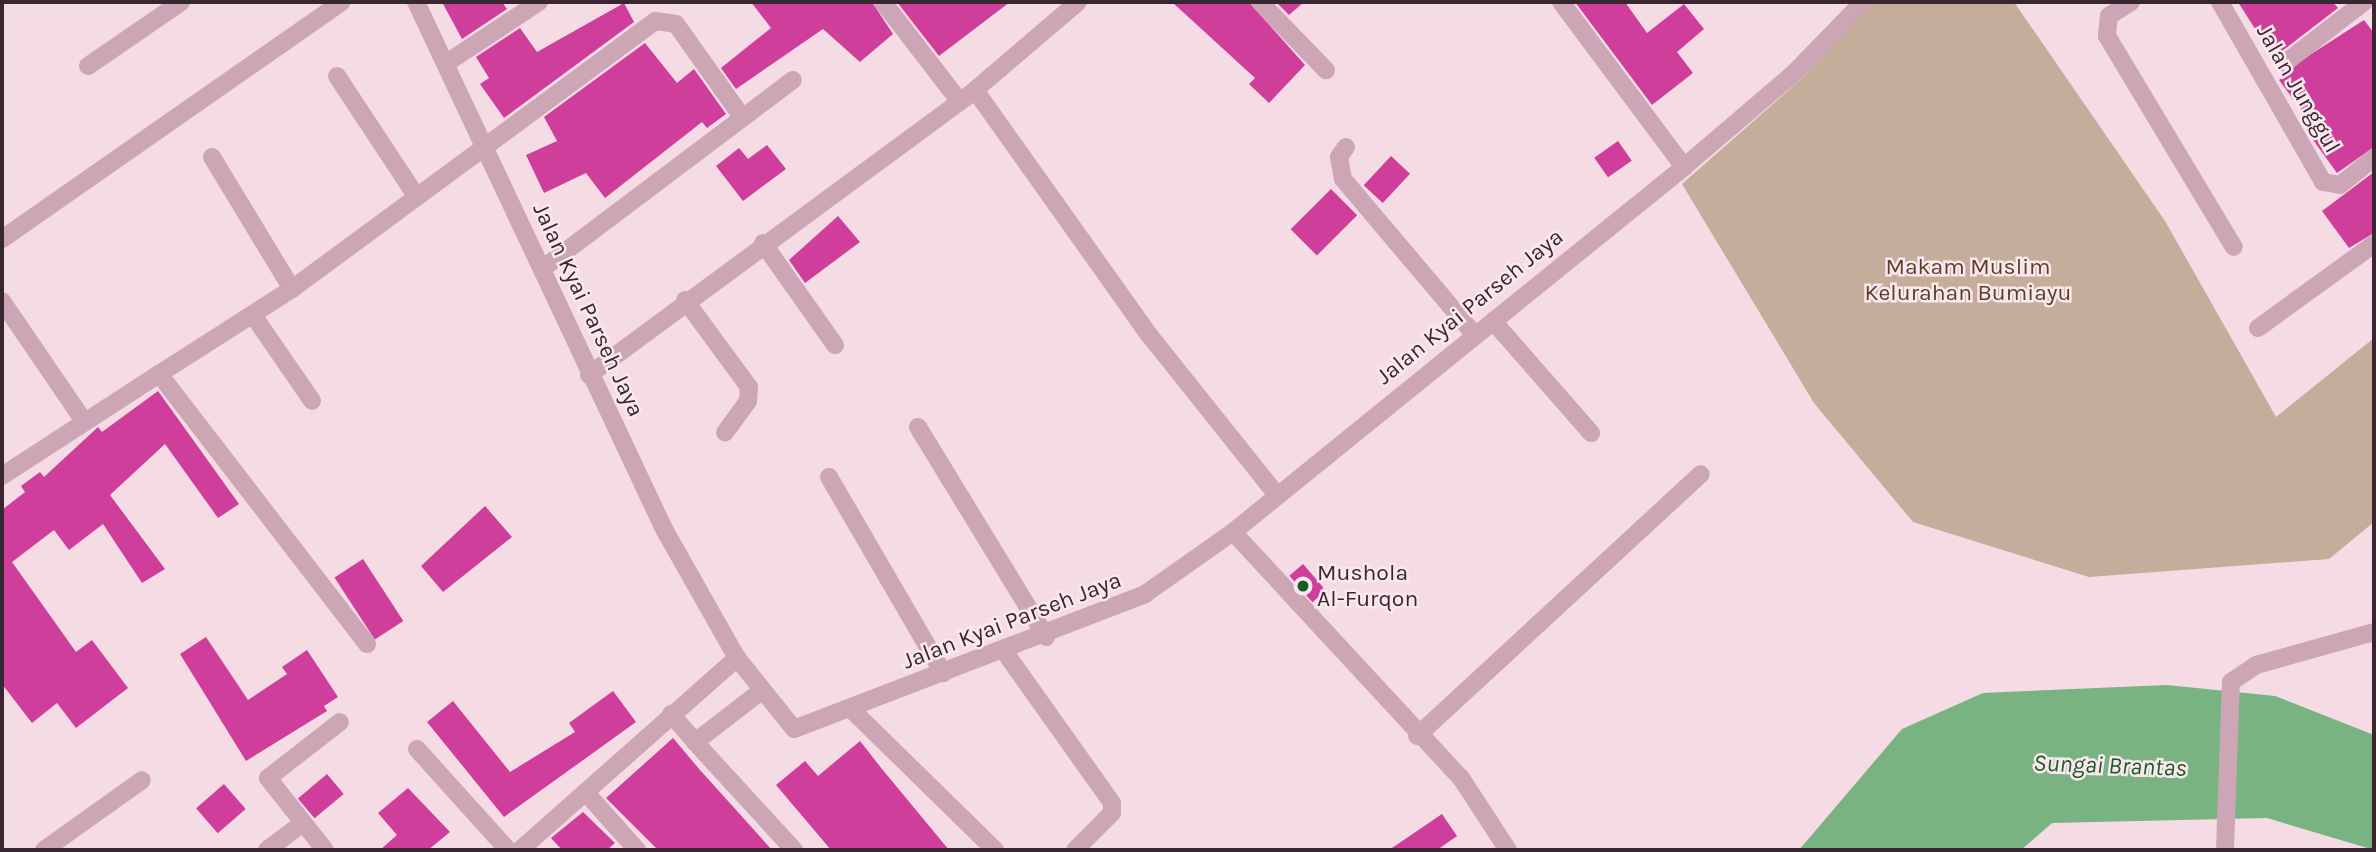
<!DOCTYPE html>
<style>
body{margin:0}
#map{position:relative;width:2376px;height:852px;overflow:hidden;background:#f4dbe4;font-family:Karla,sans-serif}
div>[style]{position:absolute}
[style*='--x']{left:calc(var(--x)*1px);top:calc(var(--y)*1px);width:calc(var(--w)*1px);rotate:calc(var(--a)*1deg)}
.green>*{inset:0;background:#c4ad9a}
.water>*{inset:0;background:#78b381}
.building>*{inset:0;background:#cf3e9a;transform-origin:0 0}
.minor>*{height:18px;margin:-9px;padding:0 9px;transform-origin:9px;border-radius:9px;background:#cda6b6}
.dots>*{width:19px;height:19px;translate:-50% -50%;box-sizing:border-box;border:4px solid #fbe8ee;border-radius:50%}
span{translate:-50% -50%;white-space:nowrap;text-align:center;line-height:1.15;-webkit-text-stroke:5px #fbe8ee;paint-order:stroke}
.street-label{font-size:23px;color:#382731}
.park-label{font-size:23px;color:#594029}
.poi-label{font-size:23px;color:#382731}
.left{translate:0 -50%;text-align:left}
.water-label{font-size:24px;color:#195d26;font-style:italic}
.frame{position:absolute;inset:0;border:4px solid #382731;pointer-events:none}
</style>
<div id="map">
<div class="green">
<div style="clip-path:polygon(1874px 2px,2014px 2px,2165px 221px,2276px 417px,2374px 338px,2374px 522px,2329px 559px,2089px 577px,1913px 522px,1814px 403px,1682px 184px,1799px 81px)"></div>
</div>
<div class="water">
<div style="clip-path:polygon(2167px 685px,2275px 696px,2374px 735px,2374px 850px,2267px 818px,2052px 823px,2021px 850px,1799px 850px,1902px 729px,1983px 693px)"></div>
</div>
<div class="building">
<div style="clip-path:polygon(442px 2px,502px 2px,507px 9px,462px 39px)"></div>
<div style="clip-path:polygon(751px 2px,872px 2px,893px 34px,860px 62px,823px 29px,736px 89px,721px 68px,771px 28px)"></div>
<div style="clip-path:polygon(897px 2px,1010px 2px,939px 56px)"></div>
<div style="clip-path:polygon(1172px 2px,1249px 2px,1305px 65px,1269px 103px,1249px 84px,1255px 78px)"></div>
<div style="clip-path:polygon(1276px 2px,1304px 2px,1289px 15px)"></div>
<div style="clip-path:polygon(1575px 2px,1625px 2px,1647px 33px,1684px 4px,1704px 29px,1677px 52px,1693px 73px,1652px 105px)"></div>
<div style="clip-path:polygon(2238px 2px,2333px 2px,2338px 8px,2282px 51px,2278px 62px,2285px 71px,2364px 20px,2374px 33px,2374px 147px,2337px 173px,2311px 137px,2306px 130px,2312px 125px,2279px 80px,2285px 76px)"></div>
<div style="clip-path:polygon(624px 3px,634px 22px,504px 118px,480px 84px,489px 78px,476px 57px,520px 28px,537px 52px)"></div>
<div style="clip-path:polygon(645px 43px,677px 83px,694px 69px,726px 114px,707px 128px,702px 122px,605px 198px,586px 173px,544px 193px,526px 155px,557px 141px,544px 117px)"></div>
<div style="left:1618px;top:141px;width:24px;height:29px;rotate:55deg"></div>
<div style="clip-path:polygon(767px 145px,786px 169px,743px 201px,716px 166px,739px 148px,748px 159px)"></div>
<div style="left:1391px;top:156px;width:26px;height:40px;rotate:43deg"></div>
<div style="clip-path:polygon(2374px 172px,2374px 233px,2349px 248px,2322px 211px)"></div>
<div style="left:1331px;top:189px;width:37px;height:57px;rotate:45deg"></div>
<div style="clip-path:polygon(838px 216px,860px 242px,805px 283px,789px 260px)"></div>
<div style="clip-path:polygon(158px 391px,239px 504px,218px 518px,165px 444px,110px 495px,165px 569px,142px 583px,103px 524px,69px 550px,54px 530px,12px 562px,76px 652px,92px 640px,128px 688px,76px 728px,57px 703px,32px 723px,2px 684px,2px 510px,25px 492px,21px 486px,40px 472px,44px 477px,98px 427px,102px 432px)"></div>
<div style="clip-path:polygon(485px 506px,512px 537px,443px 592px,421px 566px)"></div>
<div style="left:363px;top:559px;width:74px;height:34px;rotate:57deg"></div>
<div style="left:1303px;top:564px;width:35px;height:18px;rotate:49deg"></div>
<div style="clip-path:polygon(206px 637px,248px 700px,287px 674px,282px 667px,307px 650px,338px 697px,324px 706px,327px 711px,246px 761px,180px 654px)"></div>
<div style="clip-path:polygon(613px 691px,636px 722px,504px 817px,427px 722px,453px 701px,510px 772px,575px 732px,569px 723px)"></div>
<div style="clip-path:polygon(673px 738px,700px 770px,772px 850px,658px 850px,606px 798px)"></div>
<div style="clip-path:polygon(860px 741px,882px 769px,949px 850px,831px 850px,776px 785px,805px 761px,818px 776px)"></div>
<div style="left:327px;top:774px;width:26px;height:38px;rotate:50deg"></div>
<div style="left:224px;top:784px;width:33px;height:37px;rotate:49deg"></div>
<div style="clip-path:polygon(408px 788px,450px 832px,428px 850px,380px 850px,397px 835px,378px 813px)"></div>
<div style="clip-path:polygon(583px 812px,615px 843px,607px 850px,562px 850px,551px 838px)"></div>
<div style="clip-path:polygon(1442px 814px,1457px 836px,1437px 850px,1389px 850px)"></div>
</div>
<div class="minor">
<div style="--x:416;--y:2;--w:582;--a:64.8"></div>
<div style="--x:664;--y:529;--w:148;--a:60.5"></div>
<div style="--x:737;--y:658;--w:91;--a:51.2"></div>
<div style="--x:794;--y:729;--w:376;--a:-21"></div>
<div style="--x:1145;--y:594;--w:108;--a:-35.2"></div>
<div style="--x:1233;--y:532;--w:580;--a:-38.98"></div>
<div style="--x:1684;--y:167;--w:145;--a:-40.5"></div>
<div style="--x:1794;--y:73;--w:99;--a:-45.8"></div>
<div style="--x:883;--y:2;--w:126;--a:52.4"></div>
<div style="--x:1260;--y:2;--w:95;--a:45.9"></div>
<div style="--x:1561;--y:2;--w:206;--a:53.3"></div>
<div style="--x:2131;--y:2;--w:26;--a:148"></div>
<div style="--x:2109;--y:16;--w:20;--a:96"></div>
<div style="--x:2107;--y:36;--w:246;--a:59"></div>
<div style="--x:2220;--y:2;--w:207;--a:60.2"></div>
<div style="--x:2323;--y:182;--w:17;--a:10"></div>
<div style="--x:2340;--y:185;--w:43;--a:-38.5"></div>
<div style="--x:2289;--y:60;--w:95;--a:-37.7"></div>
<div style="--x:448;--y:62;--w:109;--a:-33.4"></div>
<div style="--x:88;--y:66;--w:113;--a:-34.5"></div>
<div style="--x:337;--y:76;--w:144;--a:56.6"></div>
<div style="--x:975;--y:90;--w:302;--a:54.6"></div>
<div style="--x:1150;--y:336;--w:203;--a:51.4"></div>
<div style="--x:1346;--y:147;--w:12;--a:125"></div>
<div style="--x:1339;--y:157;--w:22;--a:80"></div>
<div style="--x:1343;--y:179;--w:204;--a:49.8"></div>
<div style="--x:212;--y:157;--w:154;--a:58.8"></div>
<div style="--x:2;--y:239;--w:414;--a:-34.9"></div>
<div style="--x:763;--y:243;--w:125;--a:54.8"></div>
<div style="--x:542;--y:269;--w:314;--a:-37"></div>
<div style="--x:685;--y:300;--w:108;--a:53.7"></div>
<div style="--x:749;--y:387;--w:14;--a:94"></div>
<div style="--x:748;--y:401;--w:39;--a:126"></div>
<div style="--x:2;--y:301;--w:145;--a:55.7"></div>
<div style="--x:253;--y:315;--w:104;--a:55.5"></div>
<div style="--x:1493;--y:321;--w:149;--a:48.8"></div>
<div style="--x:2258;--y:328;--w:143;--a:-35.9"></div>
<div style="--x:589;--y:375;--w:480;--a:-36.4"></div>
<div style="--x:975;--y:90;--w:135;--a:-40.5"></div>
<div style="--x:918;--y:427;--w:246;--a:58.6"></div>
<div style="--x:2;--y:476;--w:187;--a:-33"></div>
<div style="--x:829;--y:477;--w:227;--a:59.8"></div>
<div style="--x:1233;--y:532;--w:335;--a:47.2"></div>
<div style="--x:1461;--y:778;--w:86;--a:56.9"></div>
<div style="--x:367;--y:644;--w:341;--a:-127.6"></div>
<div style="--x:159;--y:374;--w:158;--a:-32.6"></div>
<div style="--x:292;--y:289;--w:451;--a:-36.4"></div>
<div style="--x:655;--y:21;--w:21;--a:8"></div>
<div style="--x:676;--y:24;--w:110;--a:54.6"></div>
<div style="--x:1004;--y:651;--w:186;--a:54.6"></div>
<div style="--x:1112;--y:803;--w:10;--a:90"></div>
<div style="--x:1112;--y:813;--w:52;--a:135"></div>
<div style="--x:760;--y:692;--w:82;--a:142.4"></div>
<div style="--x:695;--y:742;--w:147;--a:47.5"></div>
<div style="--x:853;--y:711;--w:199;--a:44.4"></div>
<div style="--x:671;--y:714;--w:37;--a:49"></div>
<div style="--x:1417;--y:736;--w:386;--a:-42.7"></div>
<div style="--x:417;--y:749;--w:136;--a:48"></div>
<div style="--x:588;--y:795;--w:74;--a:48.3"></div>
<div style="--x:44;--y:850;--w:120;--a:-35.5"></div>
<div style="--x:267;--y:850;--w:45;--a:-36.9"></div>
<div style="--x:325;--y:850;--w:92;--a:-128.4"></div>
<div style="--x:268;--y:778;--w:91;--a:-37.9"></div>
<div style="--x:520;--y:850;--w:290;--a:-41.5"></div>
<div style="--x:2225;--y:850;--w:168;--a:-88"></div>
<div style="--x:2231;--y:682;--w:30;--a:-34"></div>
<div style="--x:2256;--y:665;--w:123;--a:-15.6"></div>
</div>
<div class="dots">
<div style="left:1303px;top:586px;background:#195d26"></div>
</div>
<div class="street-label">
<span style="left:2298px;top:89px;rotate:60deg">Jalan Junggul</span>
<span style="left:1470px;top:307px;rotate:-39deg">Jalan Kyai Parseh Jaya</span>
<span style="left:588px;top:310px;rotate:65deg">Jalan Kyai Parseh Jaya</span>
<span style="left:1012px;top:621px;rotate:-21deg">Jalan Kyai Parseh Jaya</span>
</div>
<div class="park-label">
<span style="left:1968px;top:280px">Makam Muslim<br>Kelurahan Bumiayu</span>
</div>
<div class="poi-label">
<span class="left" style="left:1317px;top:586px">Mushola<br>Al-Furqon</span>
</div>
<div class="water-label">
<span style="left:2110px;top:766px;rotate:2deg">Sungai Brantas</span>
</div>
<div class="frame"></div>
</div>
